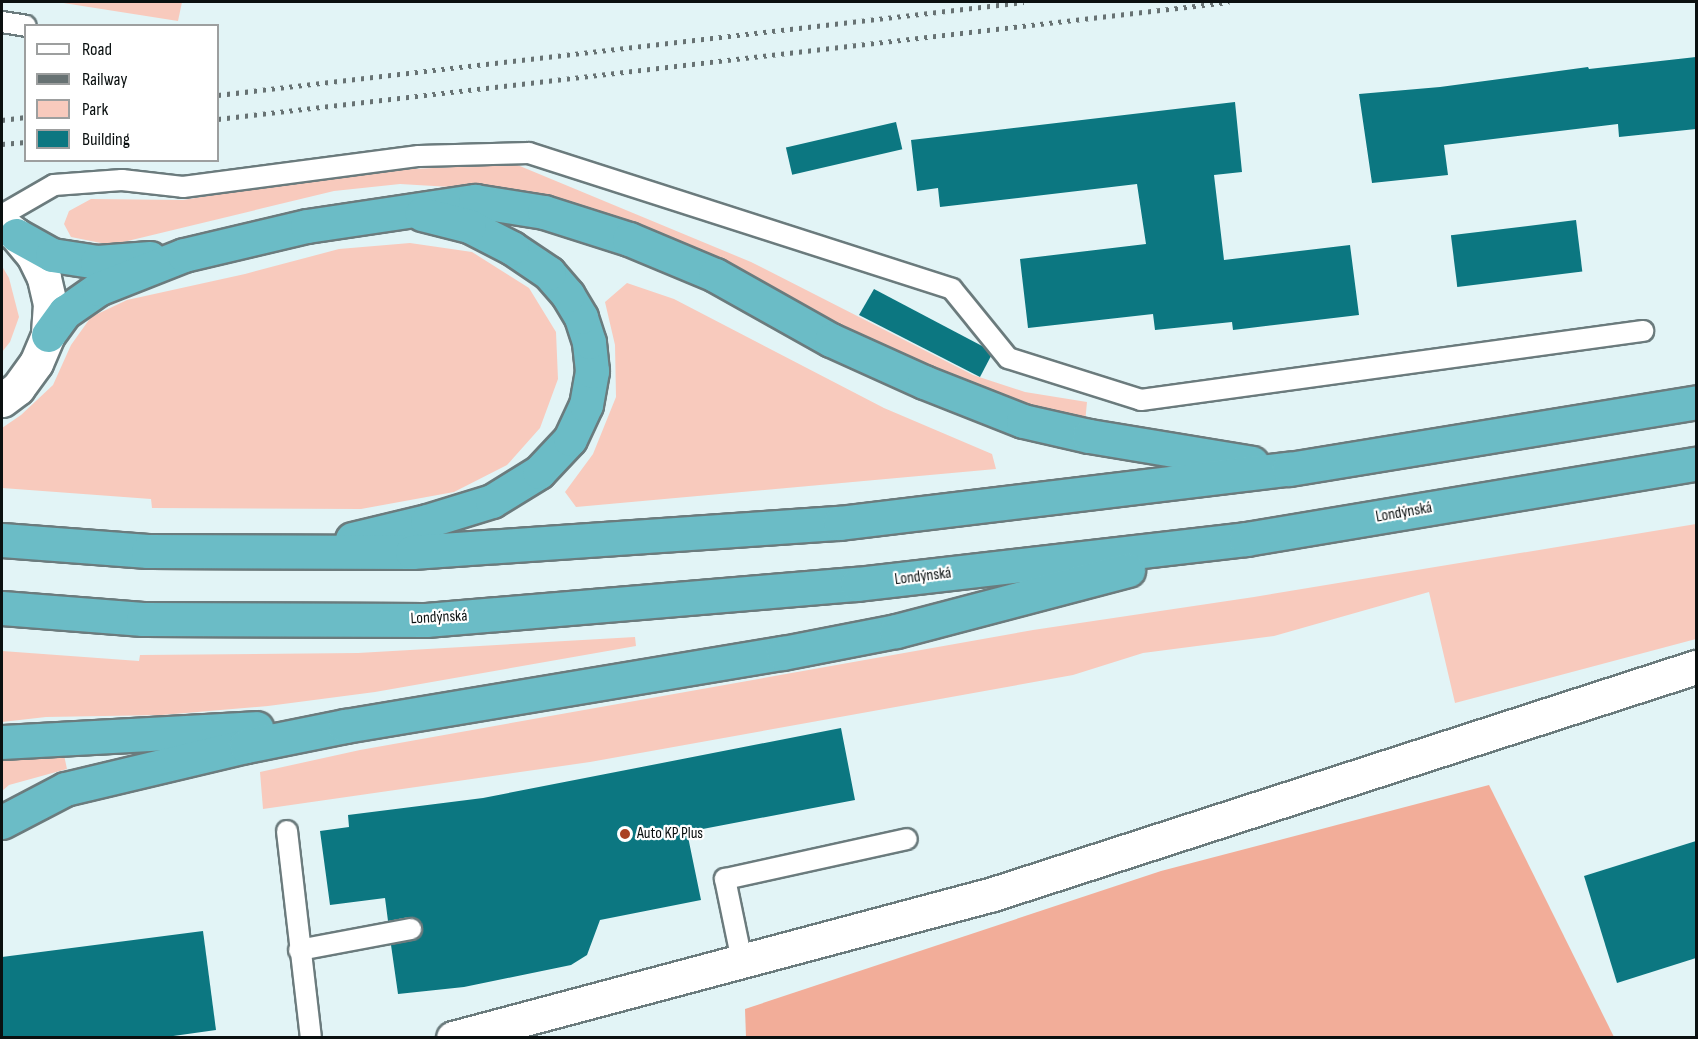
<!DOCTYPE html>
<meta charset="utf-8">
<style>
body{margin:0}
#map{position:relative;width:1698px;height:1039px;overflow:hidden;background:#e2f4f6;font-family:"Sofia Sans Condensed",sans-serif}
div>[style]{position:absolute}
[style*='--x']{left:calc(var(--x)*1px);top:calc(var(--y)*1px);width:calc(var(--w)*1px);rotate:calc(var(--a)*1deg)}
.green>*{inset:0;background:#f8cabd}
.forest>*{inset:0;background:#f2ad99}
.building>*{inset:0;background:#0c7781;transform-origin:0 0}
.roads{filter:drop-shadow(2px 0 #6b7b7d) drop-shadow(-2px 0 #6b7b7d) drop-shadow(0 2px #6b7b7d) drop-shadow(0 -2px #6b7b7d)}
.service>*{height:20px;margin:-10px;padding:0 10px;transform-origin:10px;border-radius:10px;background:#fff}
.tertiary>*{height:33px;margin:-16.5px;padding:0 16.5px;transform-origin:16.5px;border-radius:16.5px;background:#fff}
.secondary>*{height:33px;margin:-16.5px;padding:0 16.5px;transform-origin:16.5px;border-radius:16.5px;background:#fff}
.trunk>*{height:33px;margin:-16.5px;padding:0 16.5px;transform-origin:16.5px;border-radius:16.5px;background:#6bbcc6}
.rail>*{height:4.5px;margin-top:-2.25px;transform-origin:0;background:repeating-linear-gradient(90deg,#677273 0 3px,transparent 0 9px)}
.dots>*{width:16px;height:16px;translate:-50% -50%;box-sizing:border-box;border:3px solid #fff;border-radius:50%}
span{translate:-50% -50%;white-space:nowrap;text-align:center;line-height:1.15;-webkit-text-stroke:4.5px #fff;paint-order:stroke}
.street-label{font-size:16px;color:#0a1010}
.poi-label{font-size:16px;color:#0a1010}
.left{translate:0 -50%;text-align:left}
.frame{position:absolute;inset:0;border:3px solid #0a1010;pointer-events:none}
.legend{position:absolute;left:24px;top:24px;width:195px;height:138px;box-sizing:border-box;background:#fff;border:2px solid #9d9f9f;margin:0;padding:8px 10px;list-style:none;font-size:18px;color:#0a1010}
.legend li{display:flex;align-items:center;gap:12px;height:30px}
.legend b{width:30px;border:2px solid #9d9f9f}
</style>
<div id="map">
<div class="green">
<div style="clip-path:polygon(57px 2px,182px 2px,178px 21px)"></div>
<div style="clip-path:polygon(515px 164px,751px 262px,973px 375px,1025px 392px,1087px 402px,1085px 423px,974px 394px,772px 291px,622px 222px,533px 192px,400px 184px,334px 191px,111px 245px,71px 237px,64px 224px,69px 211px,91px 199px,183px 200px,250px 189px,311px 174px)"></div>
<div style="clip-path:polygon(410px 243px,472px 252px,529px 288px,556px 332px,558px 379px,540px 428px,507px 465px,454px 492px,361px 509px,152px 508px,151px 499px,2px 488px,2px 428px,21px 415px,53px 385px,71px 345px,91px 317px,127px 300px,245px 274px,339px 249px)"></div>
<div style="clip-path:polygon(2px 266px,9px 278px,19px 317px,10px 342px,2px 352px)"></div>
<div style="clip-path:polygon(627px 283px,674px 299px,884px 408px,992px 454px,996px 469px,576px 507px,565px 492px,593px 454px,616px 397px,615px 345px,605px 302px)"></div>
<div style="clip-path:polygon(1696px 524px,1696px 639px,1455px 703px,1429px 592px,1274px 636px,1143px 653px,1073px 675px,590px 762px,263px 809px,260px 772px,360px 750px,1033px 630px,1254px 597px)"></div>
<div style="clip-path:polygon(635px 637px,636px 646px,375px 692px,268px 706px,162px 715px,46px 717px,2px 722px,2px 651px,139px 661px,140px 655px,358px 653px)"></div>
<div style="clip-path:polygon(9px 755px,64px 755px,67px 769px,9px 785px,2px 791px,2px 759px)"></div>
</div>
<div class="forest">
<div style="clip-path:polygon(1489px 785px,1614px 1037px,746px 1037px,745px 1009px,1161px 871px)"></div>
</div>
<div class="building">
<div style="clip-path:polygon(1696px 57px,1696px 129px,1619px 137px,1618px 124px,1444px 145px,1448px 175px,1372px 183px,1359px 94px,1440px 87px,1588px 67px,1589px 69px)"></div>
<div style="clip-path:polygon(1235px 102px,1242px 172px,1214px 175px,1224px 260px,1350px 245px,1359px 315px,1233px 330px,1232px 322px,1155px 330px,1153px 314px,1028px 328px,1020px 259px,1146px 244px,1137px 184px,940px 207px,938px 188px,917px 191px,911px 140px)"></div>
<div style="left:896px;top:122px;width:28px;height:113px;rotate:77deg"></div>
<div style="left:1576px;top:220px;width:52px;height:126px;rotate:83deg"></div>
<div style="clip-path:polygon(874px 289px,984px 347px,991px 356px,980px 377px,859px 315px)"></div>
<div style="clip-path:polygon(841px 728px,855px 800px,687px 832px,701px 900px,600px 920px,587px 955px,571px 965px,464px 987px,398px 994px,391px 945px,418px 938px,422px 932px,420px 922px,409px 917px,388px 921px,385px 898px,330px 905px,320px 831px,349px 827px,348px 815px,483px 798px)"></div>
<div style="clip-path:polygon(1696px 841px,1696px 958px,1617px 983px,1584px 876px)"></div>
<div style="clip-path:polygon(203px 931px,216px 1030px,159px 1038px,2px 1038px,2px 957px)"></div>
</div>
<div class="roads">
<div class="service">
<div style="--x:2;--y:22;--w:24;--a:9"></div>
<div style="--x:2;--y:215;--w:60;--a:-30"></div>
<div style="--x:54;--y:185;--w:68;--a:-4.2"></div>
<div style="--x:122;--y:180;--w:61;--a:6.5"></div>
<div style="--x:183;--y:187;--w:238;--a:-7.5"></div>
<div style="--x:419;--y:156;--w:110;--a:-1.6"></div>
<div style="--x:529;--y:153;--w:444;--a:17.8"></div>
<div style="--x:952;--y:289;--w:89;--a:50.9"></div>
<div style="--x:1008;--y:358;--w:139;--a:17.5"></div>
<div style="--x:1141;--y:400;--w:507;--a:-7.83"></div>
<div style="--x:287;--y:831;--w:208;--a:83.4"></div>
<div style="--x:299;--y:950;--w:114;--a:-10.6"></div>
<div style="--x:742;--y:961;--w:84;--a:-101.7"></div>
<div style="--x:725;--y:879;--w:186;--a:-12.4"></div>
</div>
<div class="tertiary">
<div style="--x:453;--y:1038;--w:559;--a:-14.93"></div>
<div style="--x:993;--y:894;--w:739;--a:-17.9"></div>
</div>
<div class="secondary">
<div style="--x:2;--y:224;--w:18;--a:38"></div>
<div style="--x:16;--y:235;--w:26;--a:50"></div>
<div style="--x:33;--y:255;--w:25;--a:64"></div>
<div style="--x:44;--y:278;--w:27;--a:77"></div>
<div style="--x:50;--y:304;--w:31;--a:94"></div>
<div style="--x:48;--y:335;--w:30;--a:113"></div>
<div style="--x:36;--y:363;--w:31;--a:126"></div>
<div style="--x:18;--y:388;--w:20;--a:143"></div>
</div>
<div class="trunk">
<div style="--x:16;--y:235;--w:41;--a:29.1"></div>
<div style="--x:52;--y:255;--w:46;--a:8.8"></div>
<div style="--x:97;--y:262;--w:53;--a:-4.3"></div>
<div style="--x:48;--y:335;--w:29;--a:-54"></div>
<div style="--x:65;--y:312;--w:40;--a:-34.9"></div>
<div style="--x:98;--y:289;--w:92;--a:-21.6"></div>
<div style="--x:184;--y:255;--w:126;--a:-13.3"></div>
<div style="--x:307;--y:226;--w:170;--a:-8.5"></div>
<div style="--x:475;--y:201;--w:70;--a:9.1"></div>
<div style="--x:544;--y:212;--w:89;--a:17.6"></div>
<div style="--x:629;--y:239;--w:93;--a:22.7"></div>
<div style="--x:715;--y:275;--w:133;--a:29.3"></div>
<div style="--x:831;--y:340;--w:102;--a:24.3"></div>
<div style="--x:924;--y:382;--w:106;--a:21.5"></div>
<div style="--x:1023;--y:421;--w:68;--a:12.8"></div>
<div style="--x:1089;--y:436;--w:165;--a:9.4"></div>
<div style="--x:352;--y:539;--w:77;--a:-13.5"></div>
<div style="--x:427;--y:521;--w:68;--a:-17.1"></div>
<div style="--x:492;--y:501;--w:55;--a:-31.7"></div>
<div style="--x:539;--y:472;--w:45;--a:-46.8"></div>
<div style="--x:570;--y:439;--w:38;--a:-65"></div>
<div style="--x:586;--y:405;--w:35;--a:-80"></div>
<div style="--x:592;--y:371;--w:29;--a:-96"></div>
<div style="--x:589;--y:342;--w:26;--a:-108"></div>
<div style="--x:581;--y:317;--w:26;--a:-121"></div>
<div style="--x:568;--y:295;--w:29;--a:-131"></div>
<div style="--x:549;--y:273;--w:45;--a:-146"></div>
<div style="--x:512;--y:248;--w:48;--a:-152.9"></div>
<div style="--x:469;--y:226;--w:49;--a:-165.7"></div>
<div style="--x:2;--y:540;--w:146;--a:4.3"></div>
<div style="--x:148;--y:551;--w:264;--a:0.2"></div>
<div style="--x:412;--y:552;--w:429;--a:-3.9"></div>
<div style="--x:840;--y:523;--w:452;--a:-6.9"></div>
<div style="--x:1289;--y:469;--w:412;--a:-9.3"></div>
<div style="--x:2;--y:608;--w:141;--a:4.5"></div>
<div style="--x:143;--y:619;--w:283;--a:0.2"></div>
<div style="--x:426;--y:620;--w:433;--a:-4.8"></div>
<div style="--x:857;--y:584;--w:392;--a:-6.6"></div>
<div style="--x:1246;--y:539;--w:456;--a:-9.5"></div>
<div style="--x:2;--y:742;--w:255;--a:-3.1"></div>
<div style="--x:2;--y:822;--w:71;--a:-27.6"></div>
<div style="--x:65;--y:789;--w:186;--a:-13.4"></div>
<div style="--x:246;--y:746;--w:101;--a:-11.4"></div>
<div style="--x:345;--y:726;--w:444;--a:-9.5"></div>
<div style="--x:783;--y:653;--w:115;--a:-11"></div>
<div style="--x:896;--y:631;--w:240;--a:-14.7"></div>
</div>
</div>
<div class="rail">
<div style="--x:218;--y:95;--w:811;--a:-6.58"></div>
<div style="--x:218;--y:119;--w:1018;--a:-6.6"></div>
<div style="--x:2;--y:120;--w:24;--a:-7"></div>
<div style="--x:2;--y:144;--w:24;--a:-5"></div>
</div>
<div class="dots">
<div style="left:625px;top:834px;background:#aa4123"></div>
</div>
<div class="street-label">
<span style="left:1404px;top:513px;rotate:-10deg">Londýnská</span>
<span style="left:923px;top:577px;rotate:-7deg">Londýnská</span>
<span style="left:439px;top:618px;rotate:-3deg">Londýnská</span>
</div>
<div class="poi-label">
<span class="left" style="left:637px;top:834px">Auto KP Plus</span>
</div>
<div class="frame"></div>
<ul class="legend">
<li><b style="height:8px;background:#fff"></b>Road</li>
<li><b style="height:8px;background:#677273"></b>Railway</li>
<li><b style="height:16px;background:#f8cabd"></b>Park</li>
<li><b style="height:16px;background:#0c7781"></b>Building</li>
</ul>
</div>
